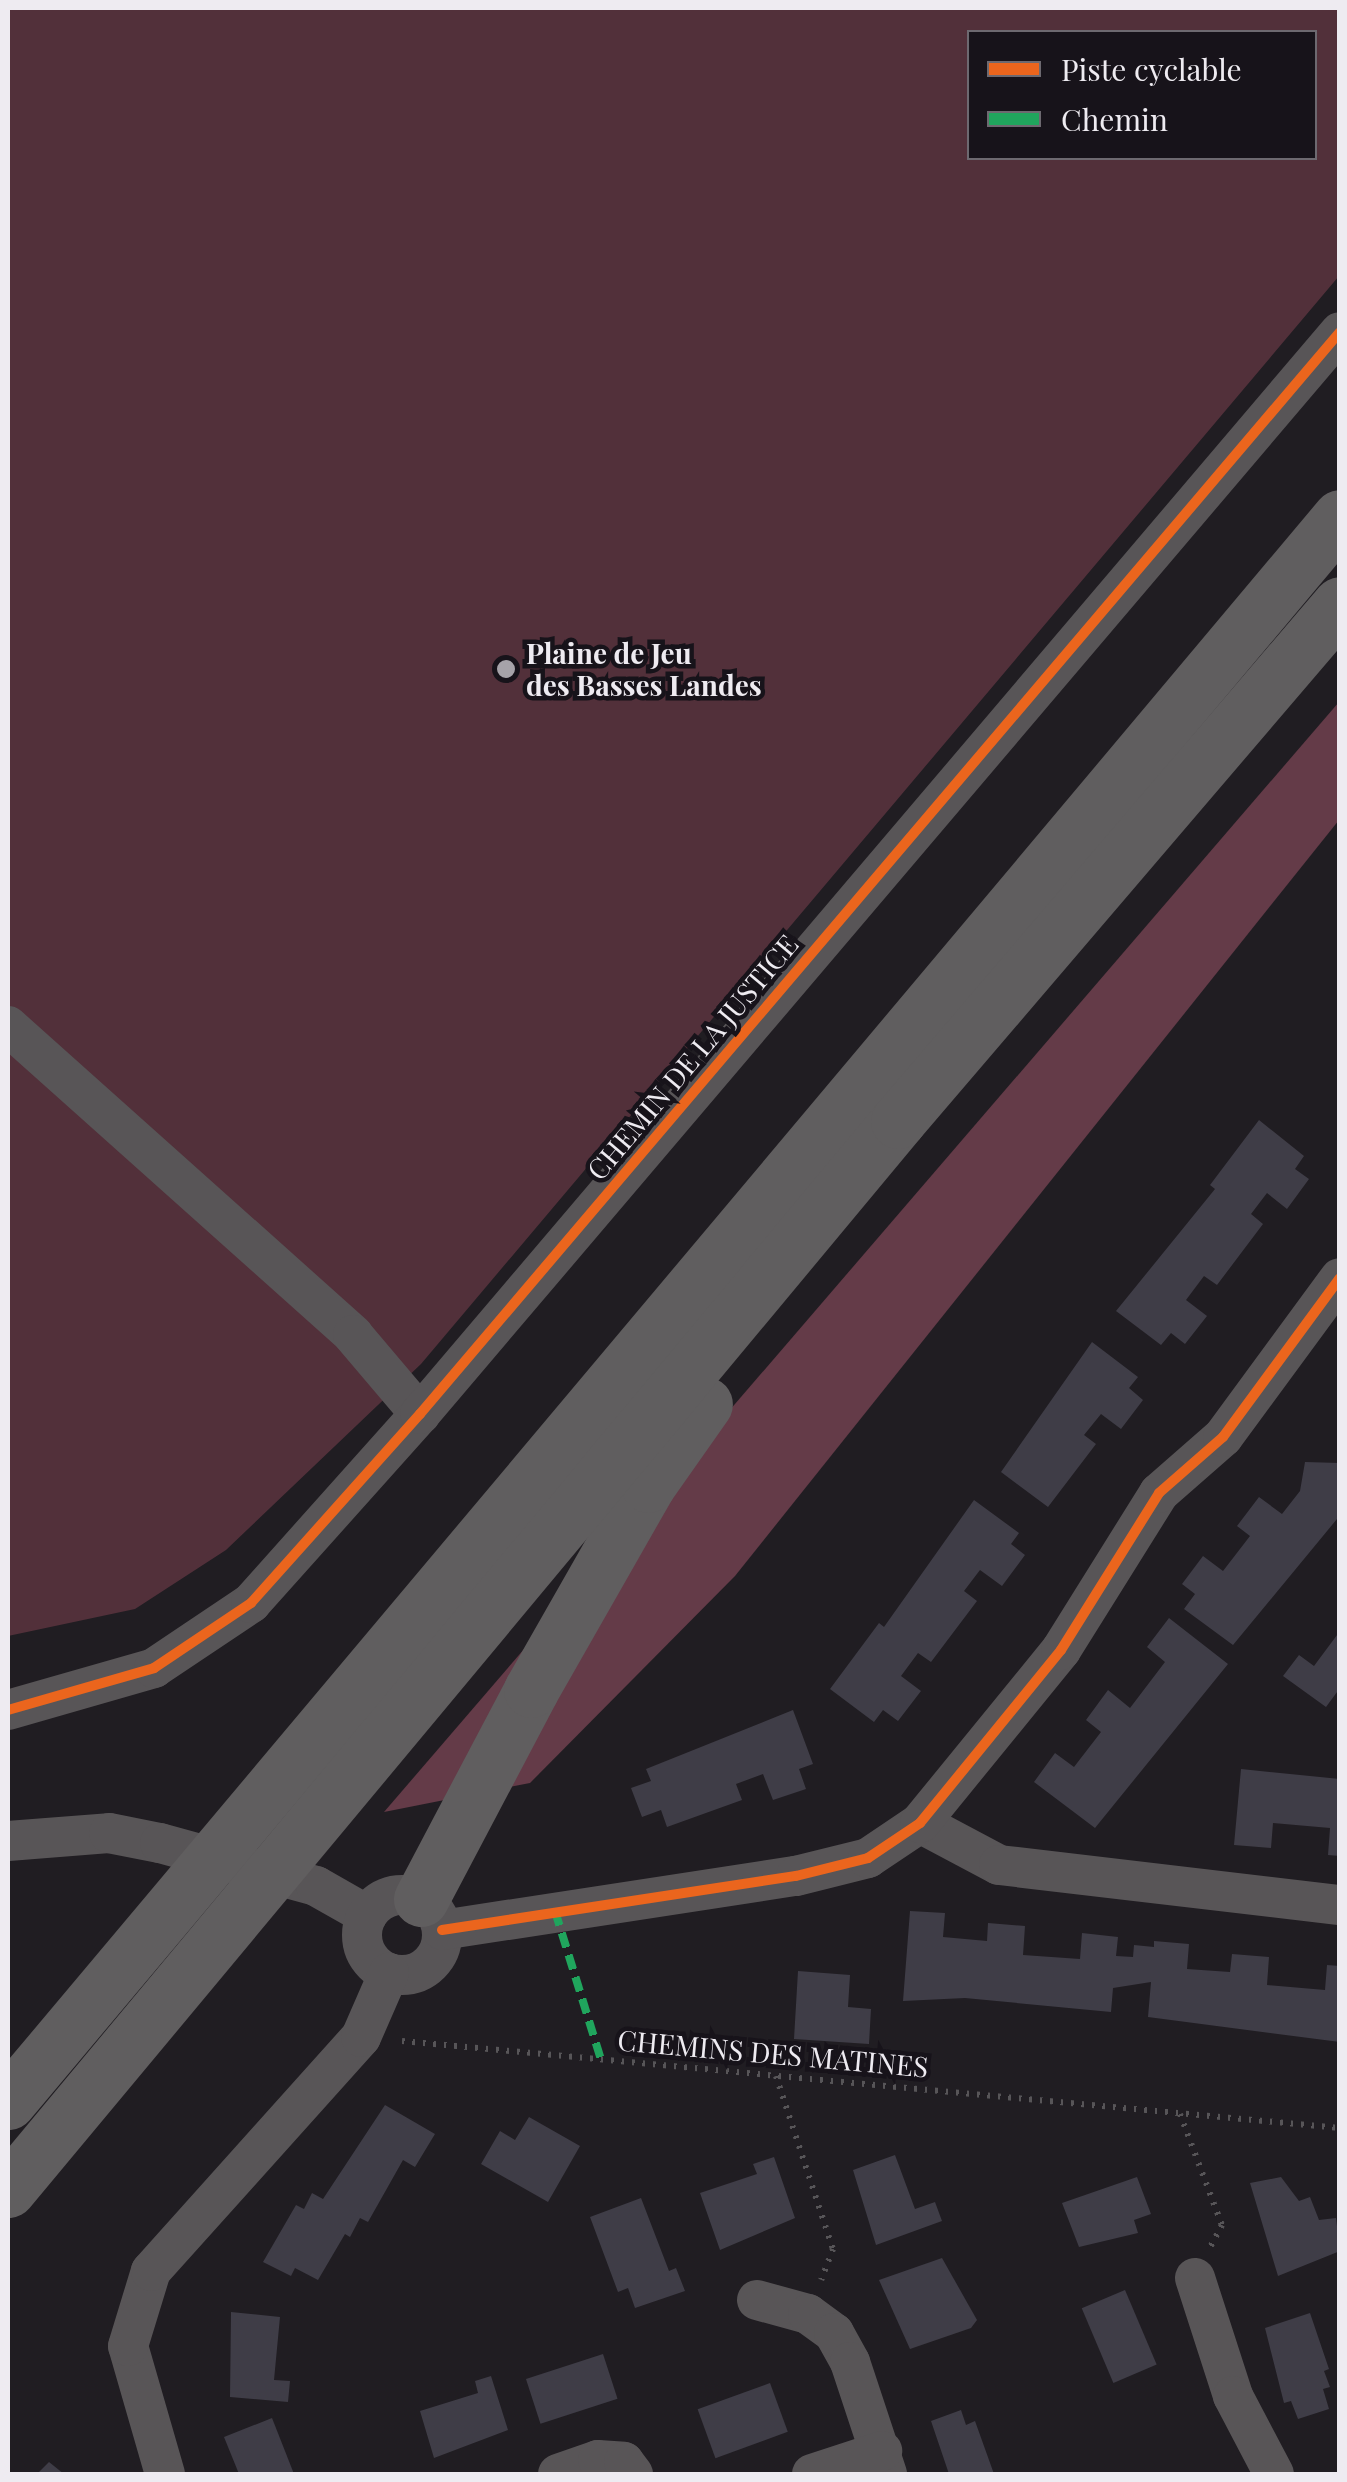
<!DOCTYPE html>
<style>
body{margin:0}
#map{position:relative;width:1347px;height:2482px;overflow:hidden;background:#201d22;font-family:"Playfair Display",serif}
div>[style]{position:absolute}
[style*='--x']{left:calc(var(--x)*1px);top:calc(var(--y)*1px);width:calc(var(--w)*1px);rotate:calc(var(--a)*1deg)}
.green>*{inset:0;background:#52303a}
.forest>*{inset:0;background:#643b48}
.building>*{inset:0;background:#3f3d47;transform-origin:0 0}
.path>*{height:6px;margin-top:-3px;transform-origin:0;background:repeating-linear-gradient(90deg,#575558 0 2.5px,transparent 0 10.5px)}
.minor>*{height:40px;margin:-20px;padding:0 20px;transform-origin:20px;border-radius:20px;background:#585557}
.minor>.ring{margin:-20px;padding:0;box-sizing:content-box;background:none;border:40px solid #585557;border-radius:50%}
.highway>*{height:55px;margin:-27.5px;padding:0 27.5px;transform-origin:27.5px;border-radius:27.5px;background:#605e5f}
.quiet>*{height:8px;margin-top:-4px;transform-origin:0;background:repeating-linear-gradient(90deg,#20a55d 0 15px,transparent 0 23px)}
.cycleway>*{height:10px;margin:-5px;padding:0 5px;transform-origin:5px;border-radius:5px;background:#eb651d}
.dots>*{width:28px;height:28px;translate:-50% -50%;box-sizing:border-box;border:5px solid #17131a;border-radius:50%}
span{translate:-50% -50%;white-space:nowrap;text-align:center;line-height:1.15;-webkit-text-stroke:9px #17131a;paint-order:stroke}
.poi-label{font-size:28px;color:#eeebf1;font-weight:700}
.left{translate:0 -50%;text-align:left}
.street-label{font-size:28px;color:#eeebf1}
.frame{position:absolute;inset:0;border:10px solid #eeebf1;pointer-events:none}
.legend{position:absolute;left:967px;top:30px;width:350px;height:130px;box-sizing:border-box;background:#17131a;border:2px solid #6d6970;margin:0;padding:12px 18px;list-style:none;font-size:30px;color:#eeebf1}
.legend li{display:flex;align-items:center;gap:20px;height:50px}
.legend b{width:50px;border:2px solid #6d6970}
</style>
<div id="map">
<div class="green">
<div style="clip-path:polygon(evenodd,8px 8px,1340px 8px,1339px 276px,421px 1364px,226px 1550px,135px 1609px,8px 1636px,8px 8px,969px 32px,1314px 32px,1314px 158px,969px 158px,969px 32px)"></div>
</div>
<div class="forest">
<div style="clip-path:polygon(1339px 702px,1339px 820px,735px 1576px,530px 1783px,384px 1812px)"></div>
</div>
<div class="building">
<div style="clip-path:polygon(1259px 1120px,1304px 1156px,1295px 1169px,1309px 1179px,1287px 1209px,1267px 1193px,1251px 1214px,1263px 1224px,1217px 1285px,1204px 1276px,1186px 1300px,1207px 1316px,1185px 1344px,1171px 1333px,1161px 1345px,1116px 1311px,1215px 1189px,1210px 1185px)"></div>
<div style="clip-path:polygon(1092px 1342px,1138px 1377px,1129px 1388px,1143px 1400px,1121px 1429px,1101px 1414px,1084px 1435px,1096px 1444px,1048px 1507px,1001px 1472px)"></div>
<div style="clip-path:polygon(1305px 1462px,1340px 1463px,1337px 1519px,1233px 1645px,1184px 1609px,1195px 1594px,1182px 1584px,1203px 1556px,1223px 1571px,1250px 1536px,1237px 1526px,1259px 1497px,1282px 1514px,1300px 1491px)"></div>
<div style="clip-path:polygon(974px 1500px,1019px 1533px,1011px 1544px,1025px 1555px,1002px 1586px,980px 1570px,964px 1591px,977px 1601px,931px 1662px,918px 1653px,901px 1676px,921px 1691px,898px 1721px,883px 1710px,874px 1722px,830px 1689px,879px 1623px,884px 1627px)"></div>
<div style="clip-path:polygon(1169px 1618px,1228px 1664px,1095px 1828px,1034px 1782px,1055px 1753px,1074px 1767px,1101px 1732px,1086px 1720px,1108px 1690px,1130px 1708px,1165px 1662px,1147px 1647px)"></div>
<div style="clip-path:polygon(1340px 1631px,1340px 1688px,1326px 1707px,1283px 1676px,1299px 1655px,1314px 1666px)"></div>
<div style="clip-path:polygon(793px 1710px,813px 1764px,799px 1769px,806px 1789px,773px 1800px,763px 1774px,736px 1784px,742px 1800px,667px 1827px,661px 1810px,642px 1817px,631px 1788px,651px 1781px,646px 1769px)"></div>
<div style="clip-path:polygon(1241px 1769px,1340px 1779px,1340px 1856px,1328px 1855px,1330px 1828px,1273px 1823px,1271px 1848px,1234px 1845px)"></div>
<div style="clip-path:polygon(910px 1911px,945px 1913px,943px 1937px,987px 1941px,988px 1923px,1025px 1926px,1023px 1955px,1080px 1959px,1082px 1933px,1118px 1937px,1116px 1956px,1133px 1957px,1134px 1945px,1154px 1947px,1154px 1941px,1189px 1944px,1187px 1969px,1230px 1972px,1232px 1954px,1269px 1957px,1267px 1985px,1325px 1990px,1327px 1965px,1340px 1966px,1340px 2042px,1148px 2017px,1151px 1982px,1113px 1988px,1111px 2012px,965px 1998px,903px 2001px)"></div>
<div style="clip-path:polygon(798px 1971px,850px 1975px,848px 2007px,871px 2009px,869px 2044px,794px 2039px)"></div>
<div style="clip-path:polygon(385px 2105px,435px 2134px,415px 2167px,403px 2160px,368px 2222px,360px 2218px,350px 2237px,345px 2234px,318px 2280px,295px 2268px,291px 2276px,263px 2262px,296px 2205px,304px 2209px,312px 2193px,323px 2199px)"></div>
<div style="clip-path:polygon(529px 2117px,580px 2146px,548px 2202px,481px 2164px,500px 2131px,515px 2140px)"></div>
<div style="clip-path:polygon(895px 2155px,915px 2209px,935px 2202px,942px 2221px,876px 2245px,853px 2170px)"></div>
<div style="clip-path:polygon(774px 2157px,795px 2218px,720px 2250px,700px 2193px,757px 2174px,753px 2164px)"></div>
<div style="clip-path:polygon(1137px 2177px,1151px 2214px,1134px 2220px,1138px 2233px,1079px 2247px,1062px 2203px)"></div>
<div style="clip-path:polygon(1281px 2177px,1299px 2201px,1310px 2197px,1319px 2220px,1336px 2218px,1340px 2251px,1278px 2276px,1250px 2183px)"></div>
<div style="clip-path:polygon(641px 2198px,669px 2271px,676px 2268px,685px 2291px,635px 2308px,628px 2288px,618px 2292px,590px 2217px)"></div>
<div style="clip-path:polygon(942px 2258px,977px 2320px,971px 2328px,910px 2349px,879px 2280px)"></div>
<div style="left:1125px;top:2290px;width:81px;height:47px;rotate:67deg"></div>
<div style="clip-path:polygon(231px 2312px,280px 2317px,274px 2380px,290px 2381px,288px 2402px,230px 2397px)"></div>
<div style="clip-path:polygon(1310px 2313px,1329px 2369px,1324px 2371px,1330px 2387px,1323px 2389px,1329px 2409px,1298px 2419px,1291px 2401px,1284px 2403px,1265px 2328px)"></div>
<div style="left:603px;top:2354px;width:47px;height:81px;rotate:72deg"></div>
<div style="clip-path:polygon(491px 2376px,508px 2430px,434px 2458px,420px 2411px,478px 2393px,475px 2381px)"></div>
<div style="left:770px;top:2383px;width:52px;height:77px;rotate:70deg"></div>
<div style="clip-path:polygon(961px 2410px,966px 2425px,975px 2421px,994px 2474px,949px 2474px,931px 2421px)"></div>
<div style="clip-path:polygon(272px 2418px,294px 2474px,239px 2474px,224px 2437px)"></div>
<div style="clip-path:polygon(49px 2462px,64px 2474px,37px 2474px)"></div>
</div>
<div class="path">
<div style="--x:402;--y:2041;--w:942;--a:5.3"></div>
<div style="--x:776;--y:2076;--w:182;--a:71.8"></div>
<div style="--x:833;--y:2249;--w:33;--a:111"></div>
<div style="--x:1180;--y:2114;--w:119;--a:69.3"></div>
<div style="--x:1222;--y:2225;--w:24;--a:118"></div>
</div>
<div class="minor">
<div style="--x:8;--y:1026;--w:463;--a:41.8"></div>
<div style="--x:353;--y:1335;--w:104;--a:49.7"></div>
<div style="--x:8;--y:1710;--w:152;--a:-16"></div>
<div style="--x:154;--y:1668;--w:117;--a:-33.8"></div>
<div style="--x:251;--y:1603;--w:254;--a:-48.2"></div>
<div style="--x:420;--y:1414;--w:1420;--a:-49.63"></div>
<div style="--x:920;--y:1823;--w:89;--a:28"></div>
<div style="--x:999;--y:1865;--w:343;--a:6.7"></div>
<div style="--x:8;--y:1841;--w:101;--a:-4.5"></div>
<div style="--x:109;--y:1833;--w:52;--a:11.1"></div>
<div style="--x:160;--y:1843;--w:162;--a:15.4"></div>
<div style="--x:316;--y:1886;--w:59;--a:29.6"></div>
<div class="ring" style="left:362px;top:1895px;width:40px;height:40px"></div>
<div style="--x:442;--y:1930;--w:358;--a:-8.7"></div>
<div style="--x:796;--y:1876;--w:74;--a:-14"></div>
<div style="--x:868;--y:1858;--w:63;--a:-33.9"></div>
<div style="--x:920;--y:1823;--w:223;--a:-50.8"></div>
<div style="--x:1061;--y:1650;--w:185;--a:-58"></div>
<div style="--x:1159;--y:1493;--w:85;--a:-41.2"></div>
<div style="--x:1223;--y:1437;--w:197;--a:-53.7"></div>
<div style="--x:1195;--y:2278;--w:124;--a:72.1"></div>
<div style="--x:1233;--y:2396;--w:88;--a:62.3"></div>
<div style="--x:757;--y:2300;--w:53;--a:15.4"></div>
<div style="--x:808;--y:2314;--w:32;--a:36"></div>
<div style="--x:834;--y:2333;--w:33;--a:61"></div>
<div style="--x:850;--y:2362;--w:118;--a:71.7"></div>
<div style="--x:165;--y:2474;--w:133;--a:-106.1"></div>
<div style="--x:128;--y:2346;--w:78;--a:-73"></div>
<div style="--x:151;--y:2271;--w:314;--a:-48.1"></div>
<div style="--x:361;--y:2037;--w:70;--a:-66.4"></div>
<div style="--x:558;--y:2474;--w:42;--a:-19.3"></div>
<div style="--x:598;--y:2460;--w:26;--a:4"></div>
<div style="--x:624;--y:2462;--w:15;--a:53"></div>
<div style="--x:812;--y:2474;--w:74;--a:-18.2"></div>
</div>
<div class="highway">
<div style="--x:421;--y:1899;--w:236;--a:-62.2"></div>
<div style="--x:531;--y:1690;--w:236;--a:-60.3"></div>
<div style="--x:648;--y:1485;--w:99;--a:-54.9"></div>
<div style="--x:8;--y:2102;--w:2070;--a:-49.96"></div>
<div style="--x:8;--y:2190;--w:1391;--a:-50.22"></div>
<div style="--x:898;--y:1121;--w:680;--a:-49.47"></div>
</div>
<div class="quiet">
<div style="--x:555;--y:1911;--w:156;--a:72.8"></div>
</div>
<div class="cycleway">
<div style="--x:8;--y:1710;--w:152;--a:-16"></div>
<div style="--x:154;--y:1668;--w:117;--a:-33.8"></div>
<div style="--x:251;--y:1603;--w:254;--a:-48.2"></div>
<div style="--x:420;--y:1414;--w:1420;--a:-49.63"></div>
<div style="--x:442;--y:1930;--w:358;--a:-8.7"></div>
<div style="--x:796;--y:1876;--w:74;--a:-14"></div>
<div style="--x:868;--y:1858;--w:63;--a:-33.9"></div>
<div style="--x:920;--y:1823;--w:223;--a:-50.8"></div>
<div style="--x:1061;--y:1650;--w:185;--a:-58"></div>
<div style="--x:1159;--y:1493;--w:85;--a:-41.2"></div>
<div style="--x:1223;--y:1437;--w:197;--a:-53.7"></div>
</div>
<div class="dots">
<div style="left:506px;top:669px;background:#a6a3a9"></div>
</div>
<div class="poi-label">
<span class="left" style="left:526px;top:669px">Plaine de Jeu<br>des Basses Landes</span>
</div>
<div class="street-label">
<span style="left:692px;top:1057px;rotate:-50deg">CHEMIN DE LA JUSTICE</span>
<span style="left:773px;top:2053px;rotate:5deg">CHEMINS DES MATINES</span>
</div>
<div class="frame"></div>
<ul class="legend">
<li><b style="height:12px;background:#eb651d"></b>Piste cyclable</li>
<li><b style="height:12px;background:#20a55d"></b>Chemin</li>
</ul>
</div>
